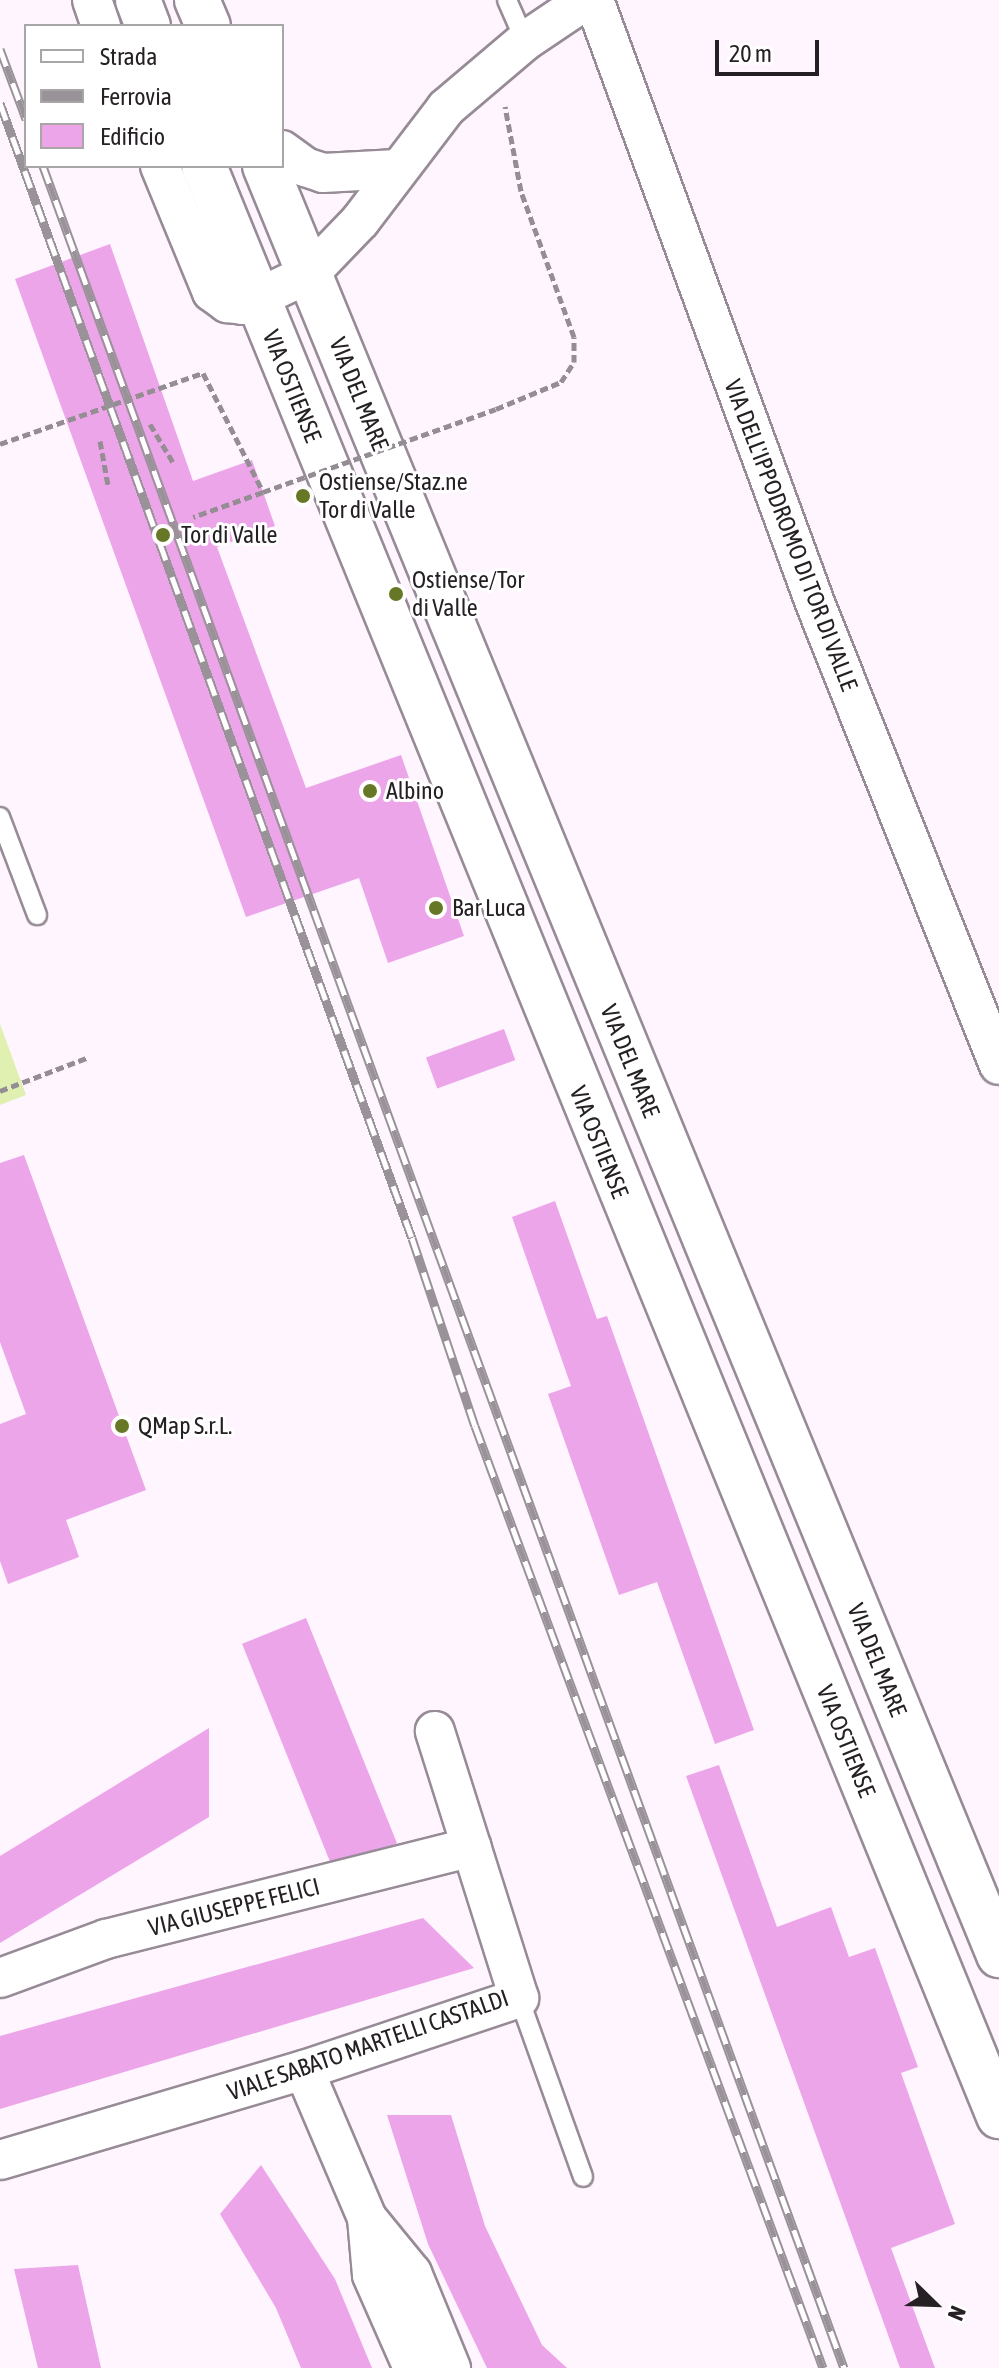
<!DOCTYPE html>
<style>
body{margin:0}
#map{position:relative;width:999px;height:2368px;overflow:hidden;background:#fff5fe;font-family:"Asap Condensed",sans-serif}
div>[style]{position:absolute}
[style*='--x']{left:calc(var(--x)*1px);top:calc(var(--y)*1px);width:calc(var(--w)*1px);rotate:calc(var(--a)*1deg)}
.green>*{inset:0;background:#e0f0b0}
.building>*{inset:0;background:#eda5ea;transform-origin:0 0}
.path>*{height:5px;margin-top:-2.5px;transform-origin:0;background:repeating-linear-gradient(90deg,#958d94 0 8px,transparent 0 12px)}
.roads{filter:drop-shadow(2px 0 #968b96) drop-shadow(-2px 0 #968b96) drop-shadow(0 2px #968b96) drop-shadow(0 -2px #968b96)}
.lane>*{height:18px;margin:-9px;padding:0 9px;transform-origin:9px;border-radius:9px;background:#fff}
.street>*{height:38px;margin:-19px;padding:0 19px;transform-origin:19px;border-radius:19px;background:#fff}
.secondary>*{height:44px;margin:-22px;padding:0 22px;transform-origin:22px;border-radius:22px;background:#fff}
.primary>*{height:44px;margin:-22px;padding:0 22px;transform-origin:22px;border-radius:22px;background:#fff}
.rail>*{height:9px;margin-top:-4.5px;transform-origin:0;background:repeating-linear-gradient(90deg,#fff 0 18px,#999298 0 36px);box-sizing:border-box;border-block:2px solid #999298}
.path-bridge>*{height:5px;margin-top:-2.5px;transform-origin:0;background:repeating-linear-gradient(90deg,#958d94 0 8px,transparent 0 12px)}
.dots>*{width:22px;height:22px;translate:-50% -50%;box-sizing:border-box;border:4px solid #fff;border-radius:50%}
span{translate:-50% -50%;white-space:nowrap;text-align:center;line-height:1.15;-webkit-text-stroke:6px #fff;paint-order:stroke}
.street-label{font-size:24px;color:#252024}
.poi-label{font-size:24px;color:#252024}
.left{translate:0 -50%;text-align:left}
.legend{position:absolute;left:24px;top:24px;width:260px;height:144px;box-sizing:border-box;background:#fff;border:2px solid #a8a6a7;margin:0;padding:10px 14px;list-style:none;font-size:24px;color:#252024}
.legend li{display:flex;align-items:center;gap:16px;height:40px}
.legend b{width:40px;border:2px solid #a8a6a7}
.north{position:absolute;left:895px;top:2264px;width:80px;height:80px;-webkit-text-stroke:6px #fff;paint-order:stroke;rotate:113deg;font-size:22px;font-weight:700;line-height:32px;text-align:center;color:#252024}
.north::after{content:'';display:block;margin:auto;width:28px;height:36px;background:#252024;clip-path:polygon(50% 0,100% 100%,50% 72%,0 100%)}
.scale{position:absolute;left:715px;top:40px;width:104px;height:36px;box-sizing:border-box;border:4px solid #252024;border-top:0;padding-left:10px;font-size:24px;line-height:28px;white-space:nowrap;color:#252024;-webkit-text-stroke:6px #fff;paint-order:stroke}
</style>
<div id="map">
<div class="green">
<div style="clip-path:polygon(0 1024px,26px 1095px,0 1105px)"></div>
</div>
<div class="building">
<div style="clip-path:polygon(110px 244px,193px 481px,252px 460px,263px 492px,275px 526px,217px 547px,306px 788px,401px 755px,464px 936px,388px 963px,359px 878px,246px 917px,15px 279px)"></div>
<div style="left:504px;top:1029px;width:33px;height:83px;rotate:70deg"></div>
<div style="clip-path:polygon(24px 1155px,146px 1490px,66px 1520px,79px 1557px,8px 1584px,0 1561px,0 1424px,26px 1414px,0 1342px,0 1163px)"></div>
<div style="clip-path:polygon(555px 1201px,597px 1319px,607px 1316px,754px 1730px,715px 1744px,657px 1582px,619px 1595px,548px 1394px,571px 1386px,512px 1217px)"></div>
<div style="left:306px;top:1618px;width:243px;height:69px;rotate:68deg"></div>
<div style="clip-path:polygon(209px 1728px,209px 1817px,0 1943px,0 1856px)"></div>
<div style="clip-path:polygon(719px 1765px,777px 1927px,831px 1907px,849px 1957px,875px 1948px,918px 2067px,901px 2073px,955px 2224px,891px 2248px,935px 2368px,900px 2368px,686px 1776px)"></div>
<div style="clip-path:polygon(423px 1918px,474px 1968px,0 2109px,0 2036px)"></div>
<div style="clip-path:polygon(387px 2115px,451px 2115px,485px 2226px,542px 2345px,567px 2368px,487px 2368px,428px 2244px)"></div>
<div style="clip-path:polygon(261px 2165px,335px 2279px,372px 2368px,301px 2368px,276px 2308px,220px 2214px)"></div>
<div style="clip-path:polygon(78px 2265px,101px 2368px,38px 2368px,14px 2269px)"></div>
</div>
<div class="path">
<div style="--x:496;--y:409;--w:70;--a:-22.6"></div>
<div style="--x:561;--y:382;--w:24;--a:-57"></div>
<div style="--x:574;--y:362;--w:25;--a:-90"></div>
<div style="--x:574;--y:337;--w:155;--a:-110"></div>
<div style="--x:521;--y:191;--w:86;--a:-100.7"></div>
<div style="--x:150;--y:424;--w:47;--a:59"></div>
<div style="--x:100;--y:441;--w:45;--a:79.7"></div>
<div style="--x:0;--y:444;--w:215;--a:-19.3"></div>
<div style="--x:203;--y:373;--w:133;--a:63.2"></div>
<div style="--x:263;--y:492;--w:74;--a:160.3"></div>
<div style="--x:0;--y:1091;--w:95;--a:-20.9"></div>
</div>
<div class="roads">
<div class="lane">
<div style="--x:507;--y:0;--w:45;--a:66.3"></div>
<div style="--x:0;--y:817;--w:105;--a:69.3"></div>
<div style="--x:519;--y:1998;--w:190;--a:70.3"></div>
</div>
<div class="street">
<div style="--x:92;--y:0;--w:28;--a:71"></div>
<div style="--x:594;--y:0;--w:642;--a:69.87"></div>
<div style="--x:815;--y:603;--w:497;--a:68.3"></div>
<div style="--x:282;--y:150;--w:29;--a:36"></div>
<div style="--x:305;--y:167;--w:19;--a:18"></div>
<div style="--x:323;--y:173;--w:74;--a:-3.1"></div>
<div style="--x:160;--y:166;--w:136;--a:67.6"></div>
<div style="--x:212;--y:292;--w:19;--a:36"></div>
<div style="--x:227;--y:303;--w:16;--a:7"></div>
<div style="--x:243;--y:305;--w:74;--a:-25.5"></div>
<div style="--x:310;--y:273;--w:72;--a:-46.1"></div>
<div style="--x:360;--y:221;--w:142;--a:-52.7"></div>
<div style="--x:446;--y:108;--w:104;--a:-40.3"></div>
<div style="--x:525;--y:41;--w:73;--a:-33.9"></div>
<div style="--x:0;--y:1978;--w:113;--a:-20.2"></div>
<div style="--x:106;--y:1939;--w:377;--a:-14.1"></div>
<div style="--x:304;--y:2070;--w:161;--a:66.9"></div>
<div style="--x:367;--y:2218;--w:71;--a:50.7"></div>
<div style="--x:412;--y:2273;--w:103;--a:67.7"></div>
<div style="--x:0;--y:2160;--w:317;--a:-16.5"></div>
<div style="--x:304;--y:2070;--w:227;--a:-18.5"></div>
<div style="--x:519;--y:1998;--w:280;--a:-107.5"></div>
<div style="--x:367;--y:2218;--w:57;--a:85"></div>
<div style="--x:372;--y:2275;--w:102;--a:66.2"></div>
</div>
<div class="secondary">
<div style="--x:138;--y:0;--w:28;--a:69"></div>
<div style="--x:204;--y:166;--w:2106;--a:67.82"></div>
</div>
<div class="primary">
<div style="--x:197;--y:0;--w:28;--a:67"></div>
<div style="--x:265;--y:166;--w:1934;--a:67.69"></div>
</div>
</div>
<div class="rail">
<div style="--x:0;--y:49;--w:75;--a:69.6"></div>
<div style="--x:0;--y:103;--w:1207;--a:70.05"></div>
<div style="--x:412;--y:1238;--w:198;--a:71.5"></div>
<div style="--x:475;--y:1426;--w:1004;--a:69.72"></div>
<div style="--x:43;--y:166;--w:2343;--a:70.01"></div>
</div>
<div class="path-bridge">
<div style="--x:263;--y:492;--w:247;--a:-19.6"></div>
</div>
<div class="dots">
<div style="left:303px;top:496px;background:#667725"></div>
<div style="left:163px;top:535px;background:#667725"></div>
<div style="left:396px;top:594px;background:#667725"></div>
<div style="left:370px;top:791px;background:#667725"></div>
<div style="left:436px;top:908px;background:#667725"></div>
<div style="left:122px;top:1426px;background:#667725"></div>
</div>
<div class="street-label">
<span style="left:292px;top:386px;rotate:68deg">VIA OSTIENSE</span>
<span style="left:359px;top:394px;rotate:68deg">VIA DEL MARE</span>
<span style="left:791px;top:535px;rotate:69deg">VIA DELL'IPPODROMO DI TOR DI VALLE</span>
<span style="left:630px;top:1061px;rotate:68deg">VIA DEL MARE</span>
<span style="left:599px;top:1142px;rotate:68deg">VIA OSTIENSE</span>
<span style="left:877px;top:1660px;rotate:68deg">VIA DEL MARE</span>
<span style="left:846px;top:1741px;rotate:68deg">VIA OSTIENSE</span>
<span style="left:234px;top:1907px;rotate:-14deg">VIA GIUSEPPE FELICI</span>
<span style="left:368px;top:2045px;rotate:-19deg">VIALE SABATO MARTELLI CASTALDI</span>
</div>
<div class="poi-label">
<span class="left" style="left:319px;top:496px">Ostiense/Staz.ne<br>Tor di Valle</span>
<span class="left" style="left:181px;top:535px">Tor di Valle</span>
<span class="left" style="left:412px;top:594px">Ostiense/Tor<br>di Valle</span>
<span class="left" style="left:386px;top:791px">Albino</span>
<span class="left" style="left:452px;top:908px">Bar Luca</span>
<span class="left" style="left:138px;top:1426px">QMap S.r.L.</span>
</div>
<ul class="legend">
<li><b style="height:10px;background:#fff"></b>Strada</li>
<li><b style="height:10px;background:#999298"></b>Ferrovia</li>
<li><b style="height:22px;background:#eda5ea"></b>Edificio</li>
</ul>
<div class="north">N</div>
<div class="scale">20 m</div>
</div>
